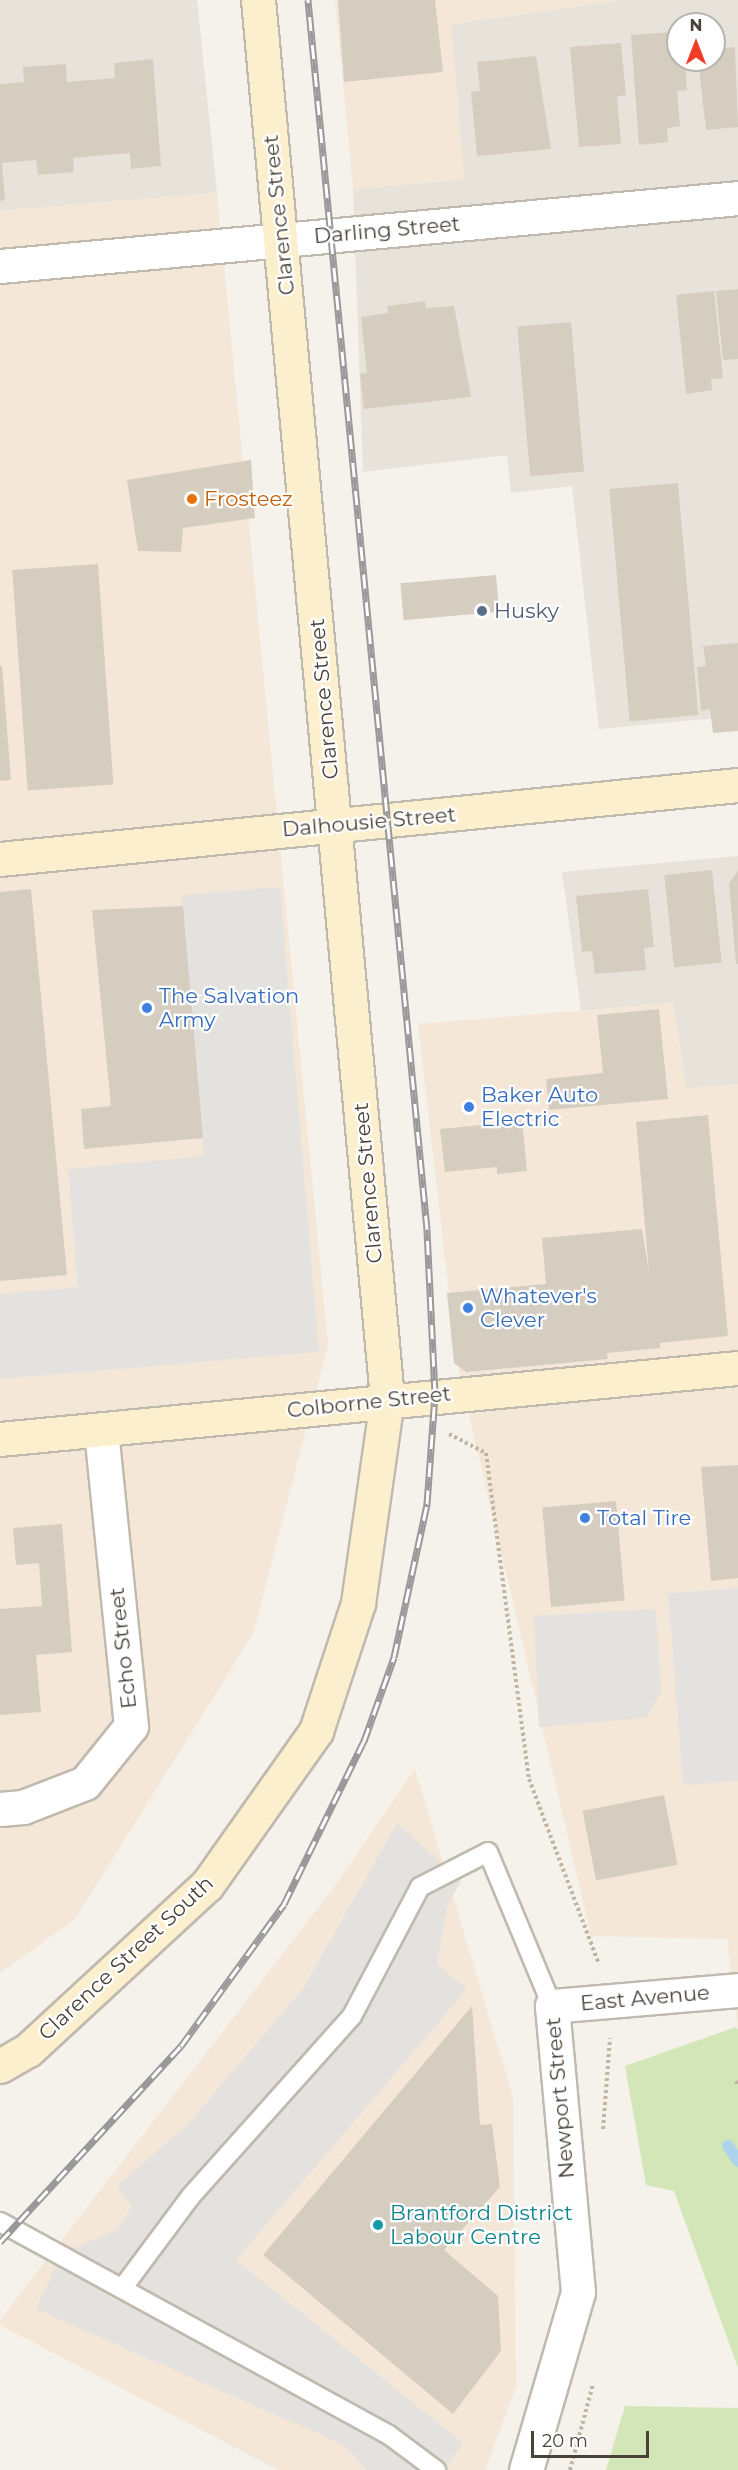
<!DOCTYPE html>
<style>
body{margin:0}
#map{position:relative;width:738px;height:2470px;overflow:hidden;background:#f5f1eb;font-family:Montserrat,sans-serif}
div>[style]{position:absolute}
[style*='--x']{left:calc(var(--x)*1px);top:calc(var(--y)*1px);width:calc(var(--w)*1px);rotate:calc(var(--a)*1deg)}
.residential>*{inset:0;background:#e8e3da}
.commercial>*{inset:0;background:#f5e7d8}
.green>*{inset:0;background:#d3e6b7}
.parking>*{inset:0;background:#e4e2df}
.stream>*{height:12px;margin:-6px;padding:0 6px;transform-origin:6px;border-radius:6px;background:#acd5ed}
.building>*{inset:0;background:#d6cdc1;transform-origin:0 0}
.path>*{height:4px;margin-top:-2px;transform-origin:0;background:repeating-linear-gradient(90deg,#c1b4a0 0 3px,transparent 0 6px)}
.roads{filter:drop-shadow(2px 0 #c0b9ae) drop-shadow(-2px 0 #c0b9ae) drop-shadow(0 2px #c0b9ae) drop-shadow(0 -2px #c0b9ae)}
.lane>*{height:18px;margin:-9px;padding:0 9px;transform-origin:9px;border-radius:9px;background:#fff}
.street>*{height:33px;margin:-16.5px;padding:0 16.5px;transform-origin:16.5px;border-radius:16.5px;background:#fff}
.secondary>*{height:33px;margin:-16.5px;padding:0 16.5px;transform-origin:16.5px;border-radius:16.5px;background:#fcefce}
.rail>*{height:7px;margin-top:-3.5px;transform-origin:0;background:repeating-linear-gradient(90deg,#fff 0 14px,#999 0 28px);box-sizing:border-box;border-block:2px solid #999}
.dots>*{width:16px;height:16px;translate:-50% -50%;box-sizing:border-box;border:3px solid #fff;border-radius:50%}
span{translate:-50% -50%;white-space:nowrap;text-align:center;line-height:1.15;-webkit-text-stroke:4.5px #fff;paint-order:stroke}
.street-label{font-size:21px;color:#494239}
.food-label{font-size:21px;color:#c56008}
.left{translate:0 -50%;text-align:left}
.service-label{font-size:21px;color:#4e5e75}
.shop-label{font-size:21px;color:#366cbe}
.culture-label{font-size:21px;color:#0d838f}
.north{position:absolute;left:666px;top:12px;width:60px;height:60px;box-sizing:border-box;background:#fff;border:2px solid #b6b3b0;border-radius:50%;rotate:0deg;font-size:16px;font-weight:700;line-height:24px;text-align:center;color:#494239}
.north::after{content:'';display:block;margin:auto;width:21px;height:27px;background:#ef3d28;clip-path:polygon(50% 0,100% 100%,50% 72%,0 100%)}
.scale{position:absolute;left:531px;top:2431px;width:118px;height:27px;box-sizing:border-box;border:3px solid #494239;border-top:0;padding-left:8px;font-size:18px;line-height:21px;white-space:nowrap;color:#494239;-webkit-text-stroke:4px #fff;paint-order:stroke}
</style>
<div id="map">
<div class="residential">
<div style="clip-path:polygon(0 0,197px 0,217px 193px,0 211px)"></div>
<div style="clip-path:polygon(evenodd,622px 0,738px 0,738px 716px,599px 729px,572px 486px,511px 493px,507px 455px,363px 472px,353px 189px,464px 179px,451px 24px,622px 0,678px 24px,714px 24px,714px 60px,678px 60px,678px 24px)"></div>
<div style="clip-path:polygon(738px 856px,738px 1085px,686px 1088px,673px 1003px,581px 1011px,562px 872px)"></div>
</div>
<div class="commercial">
<div style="clip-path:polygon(335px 0,622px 0,451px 24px,464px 179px,353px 189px)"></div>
<div style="clip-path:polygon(217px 193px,328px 1345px,253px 1634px,75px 1919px,0 1973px,0 211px)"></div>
<div style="clip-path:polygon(673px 1003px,686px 1088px,738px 1085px,738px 2030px,727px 1939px,591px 1936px,457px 1363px,418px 1024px)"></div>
<div style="clip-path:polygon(415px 1769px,513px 2097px,516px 2387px,485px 2470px,278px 2470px,0 2325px,0 2320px,332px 1890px)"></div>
</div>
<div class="green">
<div style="clip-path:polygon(736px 2027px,738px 2030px,738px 2368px,674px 2191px,646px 2185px,625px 2066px)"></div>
<div style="clip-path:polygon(625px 2406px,738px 2408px,738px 2470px,606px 2470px)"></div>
</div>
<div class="parking">
<div style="clip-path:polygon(280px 887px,319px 1352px,0 1379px,0 1294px,78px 1287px,68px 1169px,204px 1156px,182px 895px)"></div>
<div style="clip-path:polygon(738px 1588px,738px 1781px,683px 1785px,668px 1593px)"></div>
<div style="clip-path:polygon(656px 1609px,661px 1693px,646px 1718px,539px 1727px,534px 1616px)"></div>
<div style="clip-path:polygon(397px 1823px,461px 1881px,448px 1904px,437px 1964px,467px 1989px,236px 2260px,463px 2443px,444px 2470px,367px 2470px,344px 2445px,36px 2309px,62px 2253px,117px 2230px,132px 2206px,117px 2186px,189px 2123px,304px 1987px)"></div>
</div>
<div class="stream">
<div style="--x:728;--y:2146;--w:18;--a:56"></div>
</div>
<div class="building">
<div style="clip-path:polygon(338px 0,435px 0,443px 72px,344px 82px)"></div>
<div style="clip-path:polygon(672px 32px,673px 57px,685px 60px,687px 90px,677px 91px,680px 126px,667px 128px,668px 142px,639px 145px,631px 35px)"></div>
<div style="clip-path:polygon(621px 43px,626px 95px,617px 97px,621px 144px,579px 147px,570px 47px)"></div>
<div style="clip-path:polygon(735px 47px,738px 127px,706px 130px,698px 60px,714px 60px,714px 49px)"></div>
<div style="clip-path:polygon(536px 56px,551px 149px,477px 156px,471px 92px,480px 91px,477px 62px)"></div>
<div style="clip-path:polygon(153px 59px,161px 166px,131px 169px,130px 153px,73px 158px,74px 172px,38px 175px,36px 160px,2px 163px,5px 200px,0 201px,0 84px,24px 82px,23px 67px,66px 64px,67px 82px,115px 78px,114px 63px)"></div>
<div style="clip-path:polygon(738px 289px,738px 359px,723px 360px,716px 291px)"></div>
<div style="clip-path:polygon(714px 291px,723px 378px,711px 379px,712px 390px,686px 394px,676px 295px)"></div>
<div style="clip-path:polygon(425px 301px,426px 308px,454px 306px,471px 397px,364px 409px,360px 374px,367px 373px,361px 317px,388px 313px,387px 306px)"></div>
<div style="left:571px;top:322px;width:150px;height:54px;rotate:85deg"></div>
<div style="clip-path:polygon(251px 460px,255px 518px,183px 528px,181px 552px,138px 551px,127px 480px)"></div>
<div style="left:678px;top:483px;width:233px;height:69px;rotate:85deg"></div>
<div style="left:98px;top:564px;width:221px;height:86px;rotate:86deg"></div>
<div style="left:496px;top:575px;width:37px;height:96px;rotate:85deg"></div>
<div style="clip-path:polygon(738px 643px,738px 731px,713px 733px,710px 709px,701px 711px,697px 667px,706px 666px,703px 646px)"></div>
<div style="clip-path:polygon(2px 665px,11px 780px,0 781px,0 666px)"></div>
<div style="left:712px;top:870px;width:93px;height:48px;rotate:84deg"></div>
<div style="clip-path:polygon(738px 871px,738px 964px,736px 964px,729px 883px)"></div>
<div style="clip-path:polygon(31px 889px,67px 1275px,0 1281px,0 892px)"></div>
<div style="clip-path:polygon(648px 889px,654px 947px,644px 948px,646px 970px,595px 974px,592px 951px,582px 952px,576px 896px)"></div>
<div style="clip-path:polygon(183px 906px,203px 1138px,84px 1149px,81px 1109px,111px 1106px,92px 910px)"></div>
<div style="clip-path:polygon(659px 1009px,668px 1099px,549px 1110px,546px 1079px,603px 1073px,597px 1015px)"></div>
<div style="clip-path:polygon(708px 1115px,728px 1336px,660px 1343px,660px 1348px,607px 1353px,608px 1359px,466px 1372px,454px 1363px,447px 1293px,546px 1284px,542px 1238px,642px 1229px,649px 1272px,636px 1122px)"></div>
<div style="clip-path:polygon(522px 1121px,527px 1171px,497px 1174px,497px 1167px,445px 1172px,440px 1129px)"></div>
<div style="clip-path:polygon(738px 1465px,738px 1578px,711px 1581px,701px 1467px)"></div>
<div style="left:616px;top:1501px;width:100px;height:74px;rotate:85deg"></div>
<div style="clip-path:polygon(62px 1524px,72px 1652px,36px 1655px,41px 1712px,0 1715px,0 1609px,42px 1606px,39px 1563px,16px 1565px,13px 1528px)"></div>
<div style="left:664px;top:1795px;width:71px;height:83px;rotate:79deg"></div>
<div style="clip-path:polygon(472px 2006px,480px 2125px,492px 2124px,500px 2187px,444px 2250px,498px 2296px,501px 2351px,453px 2414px,263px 2255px)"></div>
</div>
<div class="path">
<div style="--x:449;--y:1434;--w:42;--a:27.2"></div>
<div style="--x:486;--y:1453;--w:329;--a:82.5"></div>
<div style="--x:529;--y:1779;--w:198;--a:69.3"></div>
<div style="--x:736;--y:2081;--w:4;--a:63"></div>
<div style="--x:603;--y:2129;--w:91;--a:-85.6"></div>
<div style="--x:570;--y:2470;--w:89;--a:-75"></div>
</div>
<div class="roads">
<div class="lane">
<div style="--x:0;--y:2222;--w:443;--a:28.7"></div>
<div style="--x:389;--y:2435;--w:59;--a:36.7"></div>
<div style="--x:124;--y:2286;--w:112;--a:-53.3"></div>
<div style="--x:191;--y:2196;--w:241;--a:-48.2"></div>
<div style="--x:352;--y:2016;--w:146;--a:-62.2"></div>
<div style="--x:420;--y:1887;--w:76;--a:-27.2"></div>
<div style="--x:488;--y:1852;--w:167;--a:67.4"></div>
</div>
<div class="street">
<div style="--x:0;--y:266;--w:741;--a:-5.26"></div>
<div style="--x:0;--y:1809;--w:23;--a:-5"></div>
<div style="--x:23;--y:1807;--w:66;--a:-21.2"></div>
<div style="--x:85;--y:1783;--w:73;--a:-51.1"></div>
<div style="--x:131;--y:1726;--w:296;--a:-95.8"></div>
<div style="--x:526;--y:2470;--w:185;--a:-73.7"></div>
<div style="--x:578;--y:2292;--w:287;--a:-95.2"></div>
<div style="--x:552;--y:2006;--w:187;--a:-4.9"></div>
</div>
<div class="secondary">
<div style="--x:0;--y:859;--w:742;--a:-5.73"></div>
<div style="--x:0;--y:1439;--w:741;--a:-5.5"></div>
<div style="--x:0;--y:2066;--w:32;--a:-30"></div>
<div style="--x:28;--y:2050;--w:243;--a:-42.7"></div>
<div style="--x:207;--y:1885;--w:189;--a:-54.7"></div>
<div style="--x:316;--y:1731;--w:135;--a:-71.8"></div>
<div style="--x:358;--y:1603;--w:207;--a:-81.9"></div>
<div style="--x:387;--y:1398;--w:1404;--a:-95.27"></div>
</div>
</div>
<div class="rail">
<div style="--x:0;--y:2242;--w:267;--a:-47.3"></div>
<div style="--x:181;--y:2046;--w:175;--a:-54"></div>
<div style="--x:284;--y:1904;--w:182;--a:-63.9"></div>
<div style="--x:364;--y:1741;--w:89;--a:-70.3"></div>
<div style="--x:394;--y:1657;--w:157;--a:-77.8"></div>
<div style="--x:427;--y:1504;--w:110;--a:-85.8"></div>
<div style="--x:435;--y:1394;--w:165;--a:-92.8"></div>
<div style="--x:427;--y:1229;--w:1235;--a:-95.53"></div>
</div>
<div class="dots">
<div style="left:192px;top:499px;background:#e8710a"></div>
<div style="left:482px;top:611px;background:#5c6f8a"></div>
<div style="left:147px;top:1008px;background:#3f7fe0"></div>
<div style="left:469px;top:1107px;background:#3f7fe0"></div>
<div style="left:468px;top:1308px;background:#3f7fe0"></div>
<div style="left:585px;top:1518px;background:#3f7fe0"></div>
<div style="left:378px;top:2225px;background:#0f9aa8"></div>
</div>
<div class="street-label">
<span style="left:279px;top:215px;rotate:-96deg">Clarence Street</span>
<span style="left:387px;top:230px;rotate:-5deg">Darling Street</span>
<span style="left:324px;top:699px;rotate:-95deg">Clarence Street</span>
<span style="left:369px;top:822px;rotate:-5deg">Dalhousie Street</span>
<span style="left:368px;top:1183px;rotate:-95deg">Clarence Street</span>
<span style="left:369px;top:1402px;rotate:-6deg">Colborne Street</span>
<span style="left:123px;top:1648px;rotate:-96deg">Echo Street</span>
<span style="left:126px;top:1958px;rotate:-43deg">Clarence Street South</span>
<span style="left:645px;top:1998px;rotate:-5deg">East Avenue</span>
<span style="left:560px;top:2098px;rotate:-95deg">Newport Street</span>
</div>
<div class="food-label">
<span class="left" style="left:204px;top:499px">Frosteez</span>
</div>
<div class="service-label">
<span class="left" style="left:494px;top:611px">Husky</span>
</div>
<div class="shop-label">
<span class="left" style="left:159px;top:1008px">The Salvation<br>Army</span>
<span class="left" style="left:481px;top:1107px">Baker Auto<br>Electric</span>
<span class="left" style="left:480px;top:1308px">Whatever's<br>Clever</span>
<span class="left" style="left:597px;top:1518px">Total Tire</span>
</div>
<div class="culture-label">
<span class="left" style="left:390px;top:2225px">Brantford District<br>Labour Centre</span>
</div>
<div class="north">N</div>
<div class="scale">20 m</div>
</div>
